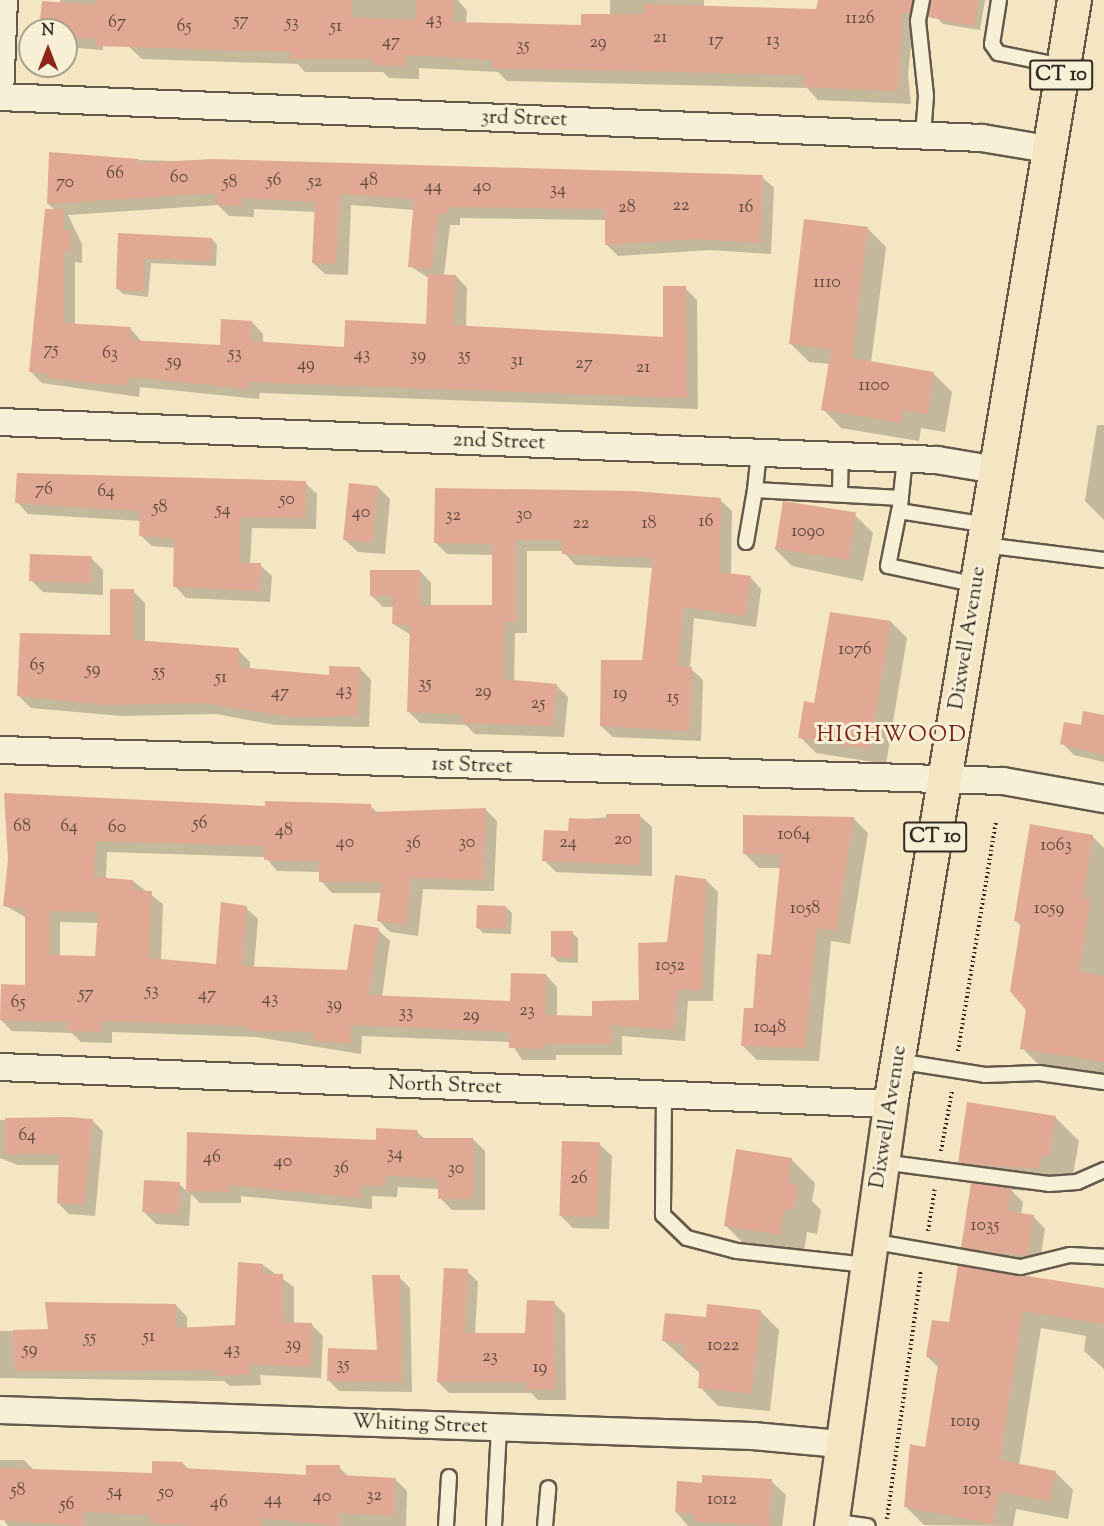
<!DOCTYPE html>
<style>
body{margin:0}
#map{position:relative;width:1104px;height:1526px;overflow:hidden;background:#f4e6c2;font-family:"Sorts Mill Goudy",serif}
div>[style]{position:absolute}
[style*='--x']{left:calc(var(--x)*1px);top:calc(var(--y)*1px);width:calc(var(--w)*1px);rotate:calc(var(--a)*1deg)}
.shadow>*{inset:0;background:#0003}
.building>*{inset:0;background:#e1a894;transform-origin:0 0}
.path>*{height:4px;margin-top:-2px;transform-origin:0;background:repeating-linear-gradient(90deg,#352a23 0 1.5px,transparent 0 4.5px)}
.roads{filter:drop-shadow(2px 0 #65594b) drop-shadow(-2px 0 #65594b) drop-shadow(0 2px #65594b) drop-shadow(0 -2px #65594b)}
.service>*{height:14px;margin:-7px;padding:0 7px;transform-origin:7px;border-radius:7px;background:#f8efd7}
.minor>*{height:26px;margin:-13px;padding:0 13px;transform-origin:13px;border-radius:13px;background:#f8efd7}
.primary>*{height:33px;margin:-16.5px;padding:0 16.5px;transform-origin:16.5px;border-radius:16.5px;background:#f4e6c2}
span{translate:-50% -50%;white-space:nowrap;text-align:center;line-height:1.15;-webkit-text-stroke:6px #f8efd7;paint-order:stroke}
.number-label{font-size:18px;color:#604a3f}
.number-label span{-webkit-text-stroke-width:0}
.shield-label span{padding:2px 4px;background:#f8efd7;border:2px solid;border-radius:4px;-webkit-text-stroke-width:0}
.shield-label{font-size:20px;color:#352a23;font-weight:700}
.street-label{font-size:21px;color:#352a23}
.neighbourhood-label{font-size:22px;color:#7a1f14;letter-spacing:1.5px}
.north{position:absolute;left:18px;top:18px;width:60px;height:60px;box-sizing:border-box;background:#f8efd7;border:2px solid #aaa08f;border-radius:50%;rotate:0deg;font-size:16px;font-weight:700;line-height:24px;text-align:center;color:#352a23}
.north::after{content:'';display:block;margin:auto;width:21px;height:27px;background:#8f2418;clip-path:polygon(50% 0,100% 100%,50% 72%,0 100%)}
</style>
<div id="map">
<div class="shadow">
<div style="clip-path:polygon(61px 0,102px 0,103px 50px,66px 47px,66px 30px,41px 30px)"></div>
<div style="clip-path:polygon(225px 0,458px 0,467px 11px,466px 24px,582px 27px,610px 15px,610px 0,704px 0,704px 8px,817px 11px,819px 0,916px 0,908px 74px,911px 104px,818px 100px,807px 88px,507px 81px,498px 72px,419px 68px,419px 79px,389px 78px,383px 72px,305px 72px,298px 64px,142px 59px,128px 46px)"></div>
<div style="clip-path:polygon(940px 0,985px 0,980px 30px,943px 24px,937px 18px)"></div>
<div style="clip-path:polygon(evenodd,138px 160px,762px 177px,774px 188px,771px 254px,710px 250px,618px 256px,606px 244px,607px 220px,460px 218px,460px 225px,450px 225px,444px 276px,456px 276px,467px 288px,466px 328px,665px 339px,685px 288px,697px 300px,698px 409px,260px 393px,259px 399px,140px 387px,139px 397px,42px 383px,31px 372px,55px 210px,48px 204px,138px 160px,218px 205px,229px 216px,254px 217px,254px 209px,316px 212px,313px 263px,325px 274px,348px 275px,351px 205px,414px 210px,410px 266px,430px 279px,428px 326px,345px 349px,263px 344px,263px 334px,252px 322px,221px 347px,142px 342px,130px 328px,75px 325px,75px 262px,82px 263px,82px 244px,68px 215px,218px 205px)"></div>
<div style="clip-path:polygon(867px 228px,886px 247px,871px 363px,933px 373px,952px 392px,945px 432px,921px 428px,919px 441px,841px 428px,823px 409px,830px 364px,809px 362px,790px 343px)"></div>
<div style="clip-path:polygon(120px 235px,212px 239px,217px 245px,216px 266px,151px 263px,148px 297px,123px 294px,118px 289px)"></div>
<div style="clip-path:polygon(1097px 425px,1104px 425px,1104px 520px,1085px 501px)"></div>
<div style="clip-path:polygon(305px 483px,317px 494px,316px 529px,252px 528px,250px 565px,260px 565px,272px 576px,270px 602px,186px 598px,175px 586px,175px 548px,152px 546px,140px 535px,141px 521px,28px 514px,17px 502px)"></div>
<div style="clip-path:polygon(378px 487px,390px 499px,385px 554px,358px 552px,345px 540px)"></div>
<div style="clip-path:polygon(720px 500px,732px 511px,731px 575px,750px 577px,761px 589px,756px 627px,694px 618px,690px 668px,703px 680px,701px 741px,613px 737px,601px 726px,643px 662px,653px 568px,575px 565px,563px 551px,527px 551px,527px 633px,515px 633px,514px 682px,556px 685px,568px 697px,564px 737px,475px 734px,466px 725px,420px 723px,409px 712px,411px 635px,393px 624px,394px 607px,383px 607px,371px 595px,420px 571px,431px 583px,431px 607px,493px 607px,493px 555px,447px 554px,435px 542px)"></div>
<div style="clip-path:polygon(855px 515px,873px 533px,863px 581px,792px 566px,774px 548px)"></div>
<div style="clip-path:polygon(91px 558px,103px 570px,103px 595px,43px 592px,31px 580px)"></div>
<div style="clip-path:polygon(133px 591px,145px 603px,145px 642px,238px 650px,250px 662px,250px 670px,330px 677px,360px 668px,371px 680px,369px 727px,275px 725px,216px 714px,121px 716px,31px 708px,19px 696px,111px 637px)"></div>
<div style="clip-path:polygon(891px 622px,907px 638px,886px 764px,816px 753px,800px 737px,815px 705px)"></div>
<div style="clip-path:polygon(1104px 716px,1104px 762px,1074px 755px,1062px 743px)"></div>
<div style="clip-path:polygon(evenodd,6px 795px,267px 807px,370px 806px,378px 813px,485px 809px,497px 821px,494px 891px,423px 889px,418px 936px,390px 932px,379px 921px,382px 893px,332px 893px,321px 881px,321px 872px,277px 871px,265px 857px,107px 852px,106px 879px,133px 881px,163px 904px,161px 961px,217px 965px,246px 908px,258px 919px,254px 968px,348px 971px,378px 930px,390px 941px,382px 997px,512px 1003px,546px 975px,557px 987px,557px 1017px,593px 1018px,641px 1002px,706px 880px,718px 892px,713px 1001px,688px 1001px,685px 1041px,622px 1036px,622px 1055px,556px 1055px,556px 1060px,522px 1060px,511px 1042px,362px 1036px,361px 1054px,256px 1037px,112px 1032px,112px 1043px,81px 1042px,72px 1033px,12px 1031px,0 1019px,27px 986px,27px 918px,4px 905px,10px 860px,6px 795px,60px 922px,99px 923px,96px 957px,60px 956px,60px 922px)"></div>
<div style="clip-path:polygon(639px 815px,652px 827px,652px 876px,556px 872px,544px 860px,570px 833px,570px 820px)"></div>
<div style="clip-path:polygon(853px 818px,868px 833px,850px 944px,831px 941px,819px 1061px,757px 1060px,743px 1046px,773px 957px,781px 868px,759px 868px,744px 853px)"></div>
<div style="clip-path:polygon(1092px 836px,1104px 848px,1104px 1079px,1043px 1069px,1022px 1048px,1028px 1010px,1022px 927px,1016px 921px)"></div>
<div style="clip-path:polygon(506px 907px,512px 913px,511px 934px,483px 933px,477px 927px)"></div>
<div style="clip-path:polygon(572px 933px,578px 938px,578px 963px,558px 962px,552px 956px)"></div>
<div style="clip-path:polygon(1055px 1117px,1079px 1141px,1072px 1180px,1065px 1178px,1063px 1192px,1011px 1190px,1023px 1202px,1021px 1215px,1033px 1216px,1045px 1229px,1039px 1268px,975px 1259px,962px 1247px,983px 1186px,959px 1162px)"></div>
<div style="clip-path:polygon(0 1120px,92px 1120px,103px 1131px,95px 1216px,69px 1214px,58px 1203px,60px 1165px,18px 1165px,0 1158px)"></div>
<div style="clip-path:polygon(417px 1132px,425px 1139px,473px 1139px,485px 1151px,485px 1210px,452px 1210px,440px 1198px,440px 1189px,398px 1187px,397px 1197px,372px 1196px,372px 1209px,241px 1196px,241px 1203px,200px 1203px,191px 1194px,189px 1226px,156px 1224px,144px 1212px,179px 1184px,188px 1192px,189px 1134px,377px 1141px)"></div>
<div style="clip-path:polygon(599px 1144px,612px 1156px,609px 1229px,573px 1228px,561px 1216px)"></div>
<div style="clip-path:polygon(791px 1159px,815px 1183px,812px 1201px,821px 1210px,817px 1234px,807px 1232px,803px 1258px,749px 1249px,725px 1225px)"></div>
<div style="clip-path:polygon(263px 1265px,294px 1287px,294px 1324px,312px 1325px,323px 1336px,321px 1378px,260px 1375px,261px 1385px,230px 1386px,224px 1381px,0 1378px,0 1331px,49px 1331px,176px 1305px,187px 1317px,187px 1329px,236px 1327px)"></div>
<div style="clip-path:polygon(467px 1271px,478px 1282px,475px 1334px,527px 1334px,554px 1303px,565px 1314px,566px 1400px,538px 1400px,531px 1393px,449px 1393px,438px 1382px)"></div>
<div style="clip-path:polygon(374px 1277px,399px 1277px,410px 1288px,412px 1392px,339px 1391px,328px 1380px,379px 1351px)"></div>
<div style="clip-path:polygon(1104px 1290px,1104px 1369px,1084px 1351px,1086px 1336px,1041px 1328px,1019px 1466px,1055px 1472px,1073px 1490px,1068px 1519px,1016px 1509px,1013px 1526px,924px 1525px,906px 1507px,927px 1449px,939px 1368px,927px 1356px,950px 1324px)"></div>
<div style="clip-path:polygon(760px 1311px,779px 1330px,770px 1411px,718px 1406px,700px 1387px,701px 1374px,664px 1341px,707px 1319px)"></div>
<div style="clip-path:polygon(0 1460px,24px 1460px,34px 1470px,153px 1475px,182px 1463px,190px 1470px,307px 1477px,339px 1467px,349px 1477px,395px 1479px,407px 1491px,406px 1526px,8px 1526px,0 1514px)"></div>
<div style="clip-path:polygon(771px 1481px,786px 1495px,782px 1526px,688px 1526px,676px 1512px)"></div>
</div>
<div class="building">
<div style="clip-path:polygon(95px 0,352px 0,352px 17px,415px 20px,416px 0,454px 0,453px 22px,581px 25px,581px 14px,644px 14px,644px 4px,816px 9px,818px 0,913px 0,910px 14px,902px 13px,898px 91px,803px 87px,805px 75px,492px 68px,492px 60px,406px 55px,406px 66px,374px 65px,374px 59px,290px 59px,291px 52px,95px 46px,95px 39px,66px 37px,66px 30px,39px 30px,42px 1px,95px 5px)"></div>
<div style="clip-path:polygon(931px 0,979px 0,974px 26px,928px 17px)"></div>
<div style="clip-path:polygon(49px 152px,139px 159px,139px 163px,212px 159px,763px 175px,760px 243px,697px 239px,605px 245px,605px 209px,449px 207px,449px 214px,438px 214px,432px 269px,408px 267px,414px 199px,340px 194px,336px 264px,312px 263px,315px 202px,243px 198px,242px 206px,216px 205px,216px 193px,47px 204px)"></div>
<div style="clip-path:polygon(45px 209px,64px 209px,64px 230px,71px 231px,71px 252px,64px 251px,64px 323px,131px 327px,130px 340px,220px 345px,221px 319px,252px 321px,251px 341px,344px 347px,345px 320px,426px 324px,428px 274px,456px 275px,454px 325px,663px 337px,663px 286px,686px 286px,687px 398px,249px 382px,248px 389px,129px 377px,128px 386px,46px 378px,47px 373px,29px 372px)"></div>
<div style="clip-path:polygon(804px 219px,868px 227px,852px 358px,934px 372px,928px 414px,903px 410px,901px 423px,821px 410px,831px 349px,789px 344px)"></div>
<div style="clip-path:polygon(118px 233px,212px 238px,211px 261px,145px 258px,143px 292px,116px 289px)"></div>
<div style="clip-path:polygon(17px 473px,306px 481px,305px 518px,241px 517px,239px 563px,261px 563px,259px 591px,173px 587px,174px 538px,139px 536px,140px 511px,15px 503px)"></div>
<div style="left:349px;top:483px;width:29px;height:57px;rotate:6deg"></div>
<div style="clip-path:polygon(435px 488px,633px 491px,721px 498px,720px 572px,751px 576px,745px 616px,683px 607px,678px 666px,692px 667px,690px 731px,600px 726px,601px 660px,642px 660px,653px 558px,562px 554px,562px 540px,516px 540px,516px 622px,505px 622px,503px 679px,557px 684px,553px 726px,462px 723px,462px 714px,407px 712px,410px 625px,392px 624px,393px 596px,370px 596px,370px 570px,420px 570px,420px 605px,492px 605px,492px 544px,434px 543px)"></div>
<div style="left:783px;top:501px;width:74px;height:48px;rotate:9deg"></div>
<div style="left:30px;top:554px;width:62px;height:27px;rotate:2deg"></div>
<div style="clip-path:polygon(110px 589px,134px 589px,134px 640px,239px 648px,238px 667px,329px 675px,329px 666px,360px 667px,358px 716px,294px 717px,203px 703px,108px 705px,17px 696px,20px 633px,110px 635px)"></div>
<div style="clip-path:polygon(830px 612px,891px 621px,870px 749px,798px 738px,804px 701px,814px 703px)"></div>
<div style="clip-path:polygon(1083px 711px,1104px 715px,1104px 755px,1060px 744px,1064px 722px,1081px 725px)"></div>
<div style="clip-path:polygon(evenodd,4px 793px,265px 806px,265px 801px,371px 804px,371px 812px,486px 808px,483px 880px,411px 878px,406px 925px,377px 921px,382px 882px,319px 882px,319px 861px,264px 860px,264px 846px,96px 841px,94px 877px,133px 880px,133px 890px,152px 891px,149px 958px,216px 964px,221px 902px,247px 906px,242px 966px,347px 970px,354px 924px,379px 928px,369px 995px,510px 1001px,511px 973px,546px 974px,545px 1015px,592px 1016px,592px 1001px,639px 1000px,638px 943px,667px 942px,675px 875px,706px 879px,702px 990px,677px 990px,674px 1030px,611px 1025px,611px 1044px,545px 1044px,545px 1049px,509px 1048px,509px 1032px,351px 1025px,350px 1043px,313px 1041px,314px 1032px,248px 1031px,248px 1026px,101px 1021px,101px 1032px,68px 1031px,68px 1022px,0 1020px,1px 984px,25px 985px,25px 909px,3px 906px,8px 860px,4px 793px,49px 911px,98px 912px,95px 956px,49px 955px,49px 911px)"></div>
<div style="clip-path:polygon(606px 814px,640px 814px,640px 865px,542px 861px,544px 830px,568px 831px,569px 818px,606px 820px)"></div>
<div style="clip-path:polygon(743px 815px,854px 817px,836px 931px,817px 928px,805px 1048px,741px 1046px,744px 1008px,753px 1008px,757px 954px,771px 955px,781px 854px,743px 854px)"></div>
<div style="clip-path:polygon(1030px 824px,1093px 835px,1083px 898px,1091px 899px,1079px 972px,1104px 976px,1104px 1062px,1020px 1049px,1026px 1010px,1010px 991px,1021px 922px,1014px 921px)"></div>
<div style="left:477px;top:905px;width:29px;height:23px;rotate:2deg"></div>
<div style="left:551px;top:931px;width:22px;height:26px"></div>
<div style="clip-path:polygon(967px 1102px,1056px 1116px,1049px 1157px,1042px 1155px,1039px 1169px,958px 1163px)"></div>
<div style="clip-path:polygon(67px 1117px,93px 1119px,84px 1205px,57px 1203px,59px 1154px,5px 1154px,5px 1118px)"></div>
<div style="clip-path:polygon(376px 1128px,418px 1130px,417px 1138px,473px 1138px,473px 1199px,438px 1199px,438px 1178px,386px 1176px,386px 1186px,361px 1185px,361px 1198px,229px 1185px,229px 1192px,186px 1191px,187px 1132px,376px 1140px)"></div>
<div style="left:562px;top:1141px;width:38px;height:75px;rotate:2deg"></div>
<div style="clip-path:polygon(736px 1149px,792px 1158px,788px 1183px,798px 1185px,794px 1210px,784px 1209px,780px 1235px,724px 1226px)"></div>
<div style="left:144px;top:1180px;width:36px;height:32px;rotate:3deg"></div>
<div style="clip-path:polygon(971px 1183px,1011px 1188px,1008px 1211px,1034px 1215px,1027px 1256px,961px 1248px)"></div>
<div style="clip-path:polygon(238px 1262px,263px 1264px,263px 1274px,283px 1274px,284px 1322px,312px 1323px,311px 1367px,250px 1364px,250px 1374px,217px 1376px,217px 1370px,14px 1371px,13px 1330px,48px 1329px,45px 1302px,176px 1304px,176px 1328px,235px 1325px)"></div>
<div style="clip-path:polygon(958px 1265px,1104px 1288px,1104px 1324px,1023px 1311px,1000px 1460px,1056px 1471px,1050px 1501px,999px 1492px,993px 1524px,904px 1507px,910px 1444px,925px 1447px,939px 1359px,926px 1357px,932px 1320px,949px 1322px)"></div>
<div style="clip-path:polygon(444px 1268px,468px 1269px,465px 1333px,525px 1333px,527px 1300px,555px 1301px,556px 1389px,526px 1390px,526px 1382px,437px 1382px)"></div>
<div style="clip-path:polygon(372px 1275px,400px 1275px,402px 1382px,327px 1381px,328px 1348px,377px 1350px)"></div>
<div style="clip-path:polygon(707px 1304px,761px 1310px,752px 1394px,698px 1388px,700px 1365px,684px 1359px,685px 1344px,662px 1341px,665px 1313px,706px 1317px)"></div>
<div style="clip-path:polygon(152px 1461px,183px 1462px,183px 1468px,306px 1475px,306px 1465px,340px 1465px,340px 1475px,396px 1478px,394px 1516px,339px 1513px,339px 1526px,261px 1518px,261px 1526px,200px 1526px,150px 1523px,150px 1515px,84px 1512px,83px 1526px,0 1520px,0 1468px,152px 1473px)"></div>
<div style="clip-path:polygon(702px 1475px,772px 1479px,769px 1526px,695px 1521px,695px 1514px,675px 1512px,677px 1481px,702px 1483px)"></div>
</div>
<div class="path">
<div style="--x:958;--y:1051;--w:233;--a:-80.6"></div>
<div style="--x:941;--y:1151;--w:61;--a:-79.6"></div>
<div style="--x:928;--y:1231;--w:44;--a:-80.8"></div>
<div style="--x:887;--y:1519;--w:250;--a:-82.2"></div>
</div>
<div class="roads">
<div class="service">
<div style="--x:922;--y:0;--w:21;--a:101"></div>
<div style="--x:918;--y:21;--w:75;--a:83.9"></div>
<div style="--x:926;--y:96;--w:40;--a:94.3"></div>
<div style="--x:999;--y:0;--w:45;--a:99"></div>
<div style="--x:992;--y:44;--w:11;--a:56"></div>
<div style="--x:998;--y:53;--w:65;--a:11.5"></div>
<div style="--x:759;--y:452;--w:38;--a:96"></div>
<div style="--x:755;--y:490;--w:146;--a:3.1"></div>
<div style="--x:840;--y:494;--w:39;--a:-89"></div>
<div style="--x:900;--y:506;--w:48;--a:-84.1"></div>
<div style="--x:746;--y:542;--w:53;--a:-80.2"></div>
<div style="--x:984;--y:545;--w:121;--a:7.1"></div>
<div style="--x:977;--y:585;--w:91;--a:-167.9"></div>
<div style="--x:888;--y:566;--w:56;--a:-78.7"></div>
<div style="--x:899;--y:511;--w:89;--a:9"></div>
<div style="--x:897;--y:1061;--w:89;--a:9"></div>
<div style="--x:985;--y:1075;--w:54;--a:-2.1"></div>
<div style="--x:1039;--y:1073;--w:66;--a:7.9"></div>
<div style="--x:664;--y:1095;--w:120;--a:90.5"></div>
<div style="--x:663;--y:1215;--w:33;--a:44"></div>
<div style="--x:687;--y:1238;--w:52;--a:14.6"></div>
<div style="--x:737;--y:1251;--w:131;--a:6.1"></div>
<div style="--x:882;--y:1162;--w:168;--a:7.5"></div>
<div style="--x:1049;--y:1184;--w:28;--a:-4"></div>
<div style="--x:1077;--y:1182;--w:30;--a:-24"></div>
<div style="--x:870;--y:1241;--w:153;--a:9.8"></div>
<div style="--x:1021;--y:1267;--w:50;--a:-13.8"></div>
<div style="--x:1070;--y:1255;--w:34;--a:3"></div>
<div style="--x:831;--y:1521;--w:37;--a:8"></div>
<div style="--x:446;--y:1526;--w:49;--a:-86.5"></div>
<div style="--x:494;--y:1526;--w:99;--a:-87.1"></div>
<div style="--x:545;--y:1526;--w:38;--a:-85"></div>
</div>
<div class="minor">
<div style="--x:0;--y:95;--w:95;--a:-87.6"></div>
<div style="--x:0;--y:97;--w:983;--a:2.39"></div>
<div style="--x:982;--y:138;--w:67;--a:9.5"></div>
<div style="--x:0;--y:422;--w:938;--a:2.32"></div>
<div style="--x:937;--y:460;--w:60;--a:9.6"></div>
<div style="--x:0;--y:750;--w:1003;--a:1.77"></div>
<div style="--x:1003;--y:781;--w:103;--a:10.1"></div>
<div style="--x:0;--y:1067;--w:891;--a:2.38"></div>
<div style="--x:0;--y:1410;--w:753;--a:1.98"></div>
<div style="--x:753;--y:1436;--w:87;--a:5.3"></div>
</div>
<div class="primary">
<div style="--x:831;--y:1526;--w:426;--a:-82"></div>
<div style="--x:890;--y:1104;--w:1119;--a:-80.54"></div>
</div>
</div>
<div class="number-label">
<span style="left:860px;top:19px">1126</span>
<span style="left:434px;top:20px">43</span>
<span style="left:241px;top:21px">57</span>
<span style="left:117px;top:23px">67</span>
<span style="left:292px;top:23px">53</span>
<span style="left:184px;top:27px">65</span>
<span style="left:336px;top:27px">51</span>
<span style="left:660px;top:38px">21</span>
<span style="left:716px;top:41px">17</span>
<span style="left:773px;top:41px">13</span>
<span style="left:391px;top:42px">47</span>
<span style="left:598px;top:43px">29</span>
<span style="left:523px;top:46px">35</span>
<span style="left:115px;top:174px">66</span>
<span style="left:179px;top:178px">60</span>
<span style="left:274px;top:181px">56</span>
<span style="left:369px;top:181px">48</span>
<span style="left:315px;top:182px">52</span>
<span style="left:65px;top:183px">70</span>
<span style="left:230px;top:183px">58</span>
<span style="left:433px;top:187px">44</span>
<span style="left:482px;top:187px">40</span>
<span style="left:558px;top:190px">34</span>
<span style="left:681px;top:206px">22</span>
<span style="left:627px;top:208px">28</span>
<span style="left:746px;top:208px">16</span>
<span style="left:827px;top:283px">1110</span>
<span style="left:51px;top:350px">75</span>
<span style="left:110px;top:354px">63</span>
<span style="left:235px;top:354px">53</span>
<span style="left:362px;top:355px">43</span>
<span style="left:418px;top:356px">39</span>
<span style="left:464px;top:356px">35</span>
<span style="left:517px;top:361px">31</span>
<span style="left:174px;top:362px">59</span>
<span style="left:584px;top:364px">27</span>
<span style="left:306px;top:365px">49</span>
<span style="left:643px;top:368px">21</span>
<span style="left:874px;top:386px">1100</span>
<span style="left:44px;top:490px">76</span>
<span style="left:106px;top:492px">64</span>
<span style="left:287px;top:500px">50</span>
<span style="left:160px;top:508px">58</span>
<span style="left:223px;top:510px">54</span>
<span style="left:361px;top:513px">40</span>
<span style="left:524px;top:515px">30</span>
<span style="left:453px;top:516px">32</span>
<span style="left:706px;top:522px">16</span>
<span style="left:581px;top:524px">22</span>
<span style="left:649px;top:524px">18</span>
<span style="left:808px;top:532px">1090</span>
<span style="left:855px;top:650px">1076</span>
<span style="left:37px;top:666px">65</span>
<span style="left:93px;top:670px">59</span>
<span style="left:159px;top:672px">55</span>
<span style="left:221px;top:678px">51</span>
<span style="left:425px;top:684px">35</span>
<span style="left:344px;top:691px">43</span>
<span style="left:483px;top:692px">29</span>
<span style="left:280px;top:693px">47</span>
<span style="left:620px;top:694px">19</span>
<span style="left:673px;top:698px">15</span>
<span style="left:538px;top:704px">25</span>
<span style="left:200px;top:824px">56</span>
<span style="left:22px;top:827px">68</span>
<span style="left:69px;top:827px">64</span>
<span style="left:117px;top:828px">60</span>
<span style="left:284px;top:831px">48</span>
<span style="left:794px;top:835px">1064</span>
<span style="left:623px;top:840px">20</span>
<span style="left:345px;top:843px">40</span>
<span style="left:467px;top:843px">30</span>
<span style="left:568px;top:843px">24</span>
<span style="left:413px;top:844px">36</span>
<span style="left:1056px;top:846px">1063</span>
<span style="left:805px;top:909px">1058</span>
<span style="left:1049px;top:909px">1059</span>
<span style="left:670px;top:966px">1052</span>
<span style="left:152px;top:991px">53</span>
<span style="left:86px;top:994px">57</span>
<span style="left:207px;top:995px">47</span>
<span style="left:270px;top:999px">43</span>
<span style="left:18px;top:1003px">65</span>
<span style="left:334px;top:1005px">39</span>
<span style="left:527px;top:1011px">23</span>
<span style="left:406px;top:1013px">33</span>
<span style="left:471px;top:1016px">29</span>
<span style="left:770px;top:1028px">1048</span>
<span style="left:27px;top:1136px">64</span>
<span style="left:395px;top:1154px">34</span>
<span style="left:212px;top:1158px">46</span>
<span style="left:283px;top:1162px">40</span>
<span style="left:341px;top:1169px">36</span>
<span style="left:456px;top:1169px">30</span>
<span style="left:579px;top:1179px">26</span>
<span style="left:985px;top:1226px">1035</span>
<span style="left:149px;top:1337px">51</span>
<span style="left:90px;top:1338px">55</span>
<span style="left:293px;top:1345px">39</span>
<span style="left:723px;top:1346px">1022</span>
<span style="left:30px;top:1350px">59</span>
<span style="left:232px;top:1350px">43</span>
<span style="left:490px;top:1357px">23</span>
<span style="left:343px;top:1365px">35</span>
<span style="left:540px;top:1368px">19</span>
<span style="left:965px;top:1422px">1019</span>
<span style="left:977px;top:1490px">1013</span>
<span style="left:18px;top:1491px">58</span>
<span style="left:115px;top:1492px">54</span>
<span style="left:166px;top:1493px">50</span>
<span style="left:374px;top:1496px">32</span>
<span style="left:322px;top:1497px">40</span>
<span style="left:273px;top:1500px">44</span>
<span style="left:722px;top:1500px">1012</span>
<span style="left:219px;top:1503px">46</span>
<span style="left:67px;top:1505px">56</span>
</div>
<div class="shield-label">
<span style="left:1061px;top:75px">CT 10</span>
<span style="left:935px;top:837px">CT 10</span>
</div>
<div class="street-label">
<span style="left:524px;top:119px;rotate:2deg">3rd Street</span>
<span style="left:499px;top:442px;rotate:2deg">2nd Street</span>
<span style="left:968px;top:638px;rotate:-81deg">Dixwell Avenue</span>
<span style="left:472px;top:766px;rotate:2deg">1st Street</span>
<span style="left:445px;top:1086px;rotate:2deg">North Street</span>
<span style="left:889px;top:1117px;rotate:-81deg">Dixwell Avenue</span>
<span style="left:420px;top:1425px;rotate:2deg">Whiting Street</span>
</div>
<div class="neighbourhood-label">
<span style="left:892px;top:737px">HIGHWOOD</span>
</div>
<div class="north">N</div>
</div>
